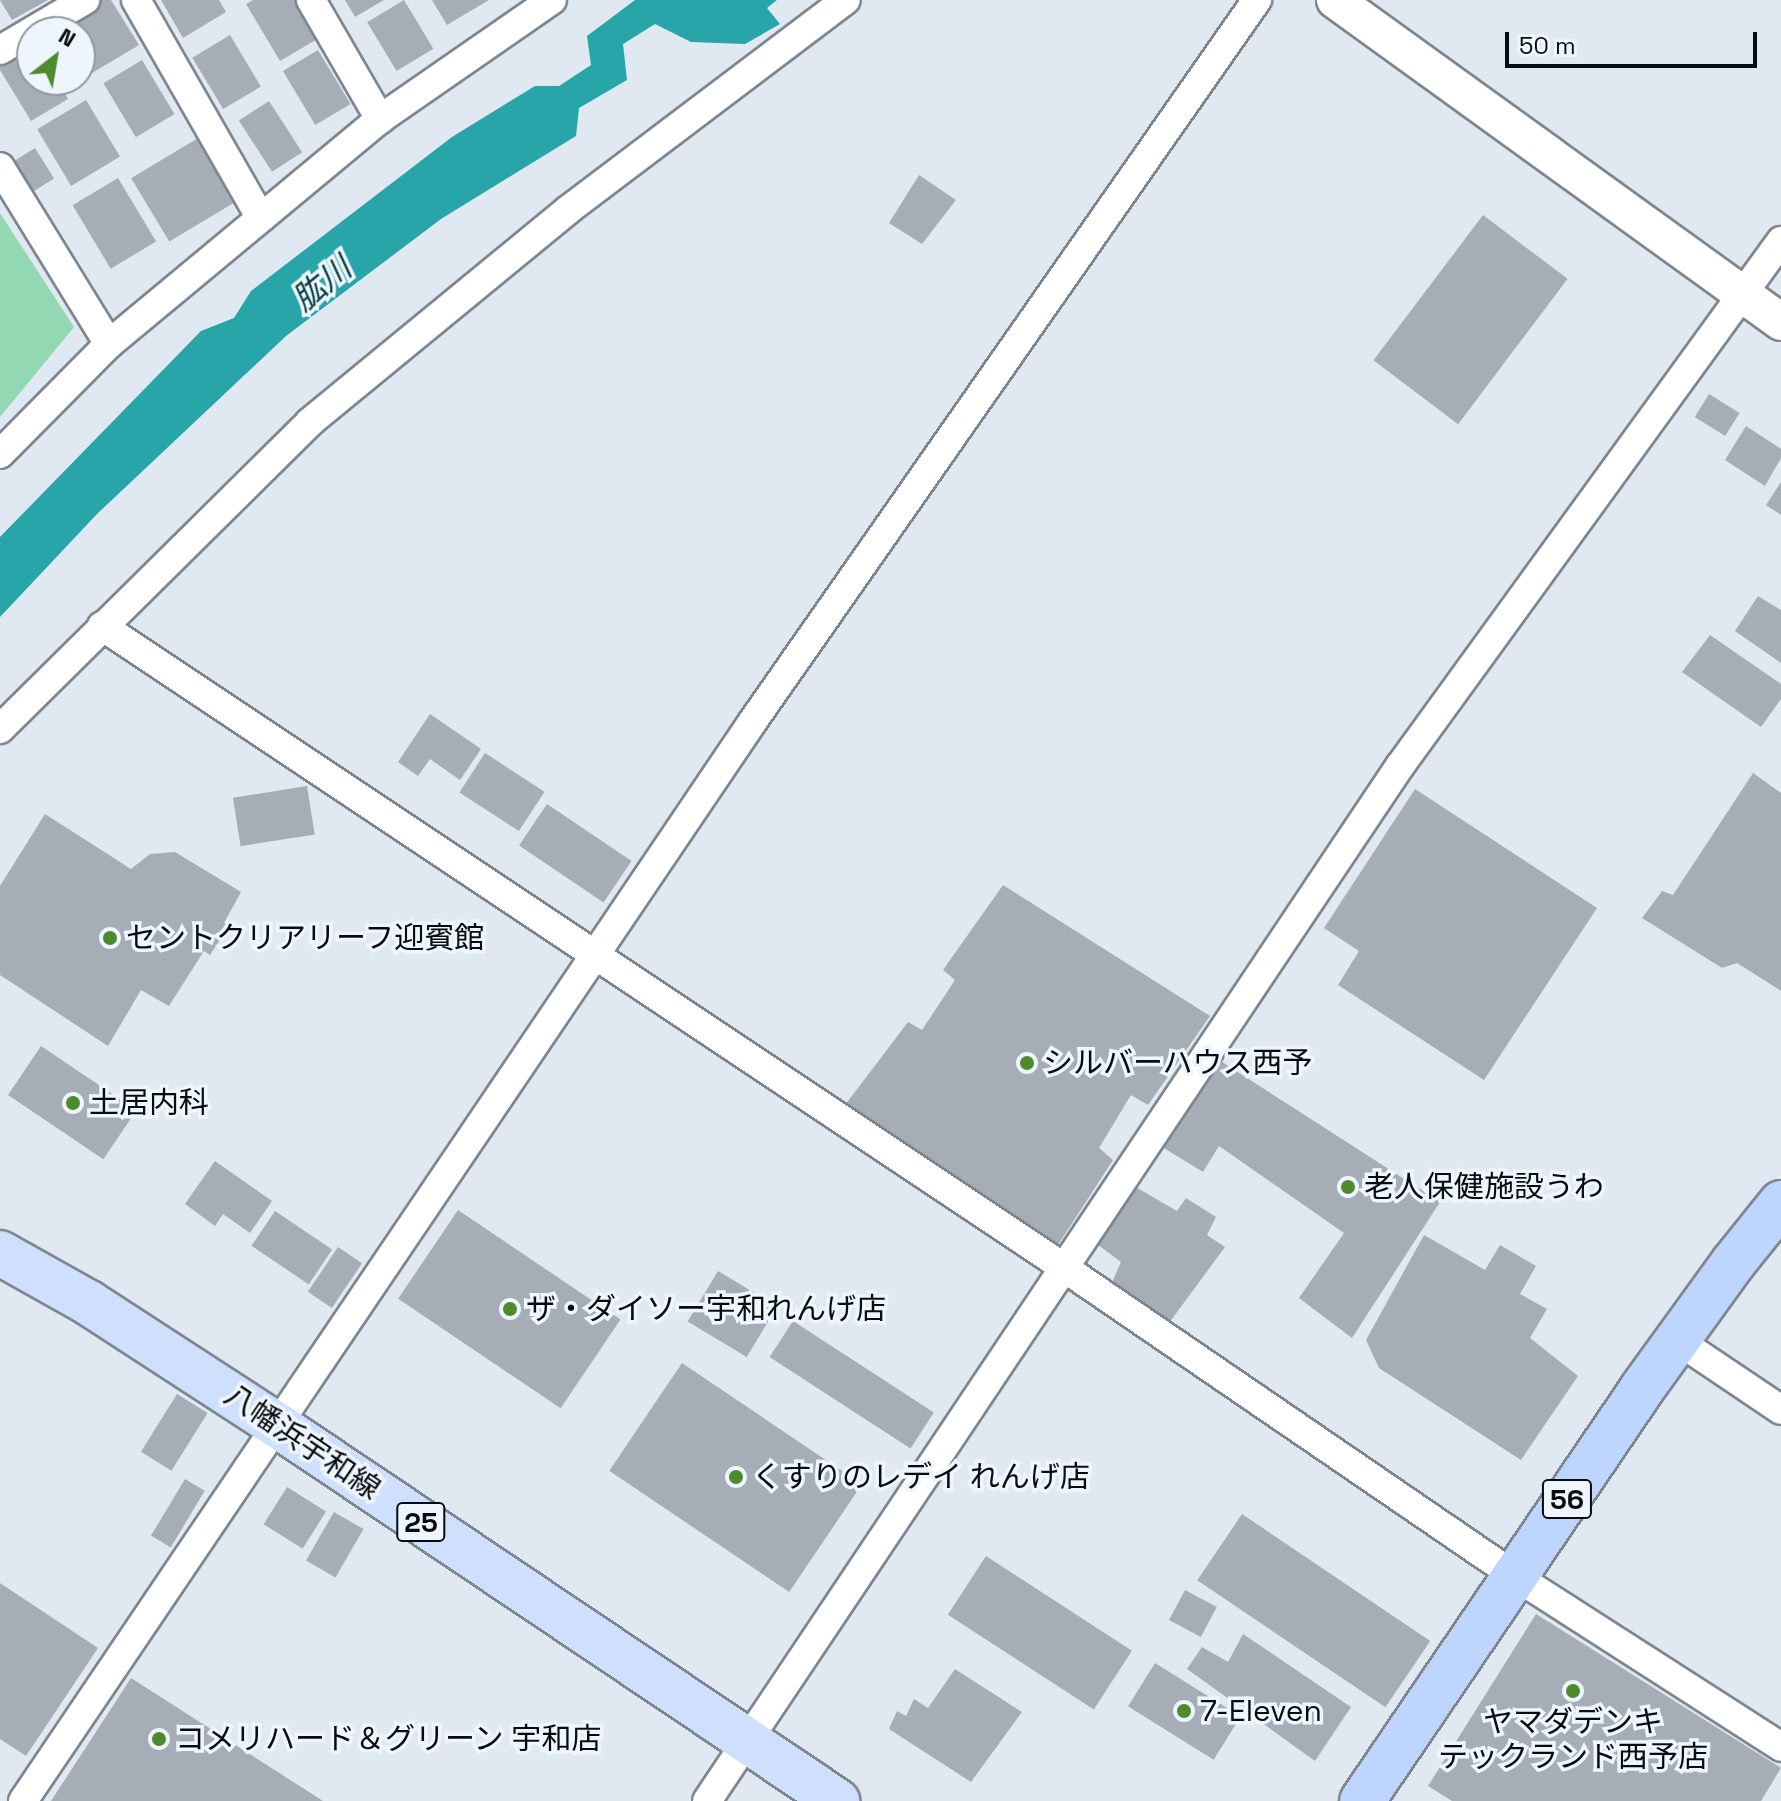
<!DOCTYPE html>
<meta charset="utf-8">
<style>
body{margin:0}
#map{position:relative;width:1781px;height:1801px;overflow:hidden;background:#e0e8f2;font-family:"Space Grotesk","Noto Sans JP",sans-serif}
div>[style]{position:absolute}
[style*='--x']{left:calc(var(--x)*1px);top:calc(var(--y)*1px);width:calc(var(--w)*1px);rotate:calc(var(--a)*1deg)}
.green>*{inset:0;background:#92d8b2}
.water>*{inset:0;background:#27a5a8}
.building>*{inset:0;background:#a6adb7;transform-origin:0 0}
.roads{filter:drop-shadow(2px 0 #7e868f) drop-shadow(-2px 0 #7e868f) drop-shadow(0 2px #7e868f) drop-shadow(0 -2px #7e868f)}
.minor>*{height:28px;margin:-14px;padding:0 14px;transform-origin:14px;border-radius:14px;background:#fff}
.tertiary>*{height:36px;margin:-18px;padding:0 18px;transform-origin:18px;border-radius:18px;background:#fff}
.primary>*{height:44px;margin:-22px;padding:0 22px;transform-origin:22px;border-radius:22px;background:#cee0fe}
.trunk>*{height:44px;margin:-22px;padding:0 22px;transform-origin:22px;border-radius:22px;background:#bed6fe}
.dots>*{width:22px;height:22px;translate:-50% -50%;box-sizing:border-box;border:4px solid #eef5fd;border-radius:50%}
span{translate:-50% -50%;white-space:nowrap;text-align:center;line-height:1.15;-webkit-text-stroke:7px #eef5fd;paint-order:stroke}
.shield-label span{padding:2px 6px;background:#eef5fd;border:2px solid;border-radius:6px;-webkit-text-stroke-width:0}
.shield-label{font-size:28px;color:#090c0f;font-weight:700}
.poi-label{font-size:30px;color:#090c0f}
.left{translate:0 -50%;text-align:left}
.street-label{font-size:30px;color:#090c0f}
.water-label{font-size:32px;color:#063f40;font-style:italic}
.north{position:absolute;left:16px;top:16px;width:80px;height:80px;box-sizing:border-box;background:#eef5fd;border:2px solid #92989e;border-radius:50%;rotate:31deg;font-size:22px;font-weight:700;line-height:32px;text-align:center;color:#090c0f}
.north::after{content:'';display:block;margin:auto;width:28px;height:36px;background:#4d8b2c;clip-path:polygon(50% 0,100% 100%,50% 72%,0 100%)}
.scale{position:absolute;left:1505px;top:32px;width:252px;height:36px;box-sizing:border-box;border:4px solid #090c0f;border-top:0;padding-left:10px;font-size:24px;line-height:28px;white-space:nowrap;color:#090c0f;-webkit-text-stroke:6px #eef5fd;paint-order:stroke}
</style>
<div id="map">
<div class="green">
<div style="clip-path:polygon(0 213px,74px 327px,0 417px)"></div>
</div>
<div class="water">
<div style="clip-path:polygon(635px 0,777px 0,767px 8px,780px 24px,745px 44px,691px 42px,655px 24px,623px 44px,627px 80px,579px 108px,576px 136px,441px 219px,286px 336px,97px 514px,0 617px,0 537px,201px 331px,234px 318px,251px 291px,452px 137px,535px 86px,559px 86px,591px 65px,587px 36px)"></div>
</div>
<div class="building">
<div style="clip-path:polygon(0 0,48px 0,12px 20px)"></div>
<div style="clip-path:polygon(101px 0,111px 0,139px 45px,87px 76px,80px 64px,80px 32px,61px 32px,57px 26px)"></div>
<div style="clip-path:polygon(161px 0,219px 0,226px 12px,183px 38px)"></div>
<div style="clip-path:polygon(253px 0,296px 0,319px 38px,280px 61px,246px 4px)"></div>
<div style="clip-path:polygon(345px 0,384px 0,355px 17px)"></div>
<div style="left:404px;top:0;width:57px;height:43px;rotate:59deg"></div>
<div style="clip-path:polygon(432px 0,489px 0,447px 25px)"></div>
<div style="left:230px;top:35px;width:60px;height:44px;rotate:59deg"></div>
<div style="clip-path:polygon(32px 44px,32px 80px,57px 80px,68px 99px,31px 121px,0 70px,0 63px)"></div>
<div style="left:318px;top:50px;width:63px;height:41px;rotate:59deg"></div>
<div style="left:142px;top:60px;width:63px;height:45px;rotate:59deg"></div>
<div style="left:86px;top:100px;width:66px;height:57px;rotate:59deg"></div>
<div style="left:269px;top:101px;width:61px;height:36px;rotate:57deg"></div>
<div style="left:198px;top:138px;width:74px;height:78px;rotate:59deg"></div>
<div style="left:35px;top:148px;width:36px;height:26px;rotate:58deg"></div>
<div style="clip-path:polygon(919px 175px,956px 200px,922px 244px,889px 223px)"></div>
<div style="left:118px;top:178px;width:74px;height:53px;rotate:59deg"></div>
<div style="left:1483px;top:215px;width:106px;height:182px;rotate:37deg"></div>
<div style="left:1709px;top:394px;width:36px;height:27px;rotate:32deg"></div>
<div style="clip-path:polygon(1746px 426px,1781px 449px,1781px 458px,1765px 486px,1725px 460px)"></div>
<div style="clip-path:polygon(1781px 482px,1781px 515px,1766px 505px)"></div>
<div style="clip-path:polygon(1758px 596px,1781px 610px,1781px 663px,1735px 631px)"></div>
<div style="clip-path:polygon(1710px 635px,1781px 684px,1781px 699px,1761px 727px,1682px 672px)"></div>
<div style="clip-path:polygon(430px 714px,481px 749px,460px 780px,430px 759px,418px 776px,398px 762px)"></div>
<div style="left:485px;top:753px;width:71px;height:47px;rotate:33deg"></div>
<div style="clip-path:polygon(1753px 773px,1781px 793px,1781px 991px,1737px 963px,1722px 968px,1642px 918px,1662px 891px,1673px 895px)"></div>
<div style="left:307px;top:786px;width:49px;height:75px;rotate:81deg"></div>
<div style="clip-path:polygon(1415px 789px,1597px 908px,1484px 1080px,1338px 985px,1359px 951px,1324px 928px)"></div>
<div style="left:547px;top:804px;width:102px;height:50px;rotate:34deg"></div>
<div style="clip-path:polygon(45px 814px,131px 869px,150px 854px,175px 852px,241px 892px,224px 923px,229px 926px,210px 955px,204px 951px,169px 1006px,141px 990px,108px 1046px,0 975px,0 886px)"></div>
<div style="clip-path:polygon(1003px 885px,1210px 1016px,1148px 1105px,1131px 1095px,1099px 1148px,1113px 1160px,1056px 1248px,842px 1109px,908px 1022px,922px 1030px,955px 980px,943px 970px)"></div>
<div style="left:41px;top:1046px;width:115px;height:59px;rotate:34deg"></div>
<div style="clip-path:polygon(1219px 1060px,1440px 1202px,1352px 1338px,1299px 1298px,1344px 1233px,1219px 1146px,1203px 1172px,1159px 1145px)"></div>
<div style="clip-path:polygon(215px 1161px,272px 1201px,250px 1233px,223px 1214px,215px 1226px,185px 1204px)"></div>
<div style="clip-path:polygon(1134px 1186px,1177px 1211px,1186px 1198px,1216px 1217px,1207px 1235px,1225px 1247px,1166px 1327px,1110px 1287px,1121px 1262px,1098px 1245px)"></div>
<div style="left:458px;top:1210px;width:196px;height:107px;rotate:34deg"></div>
<div style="left:275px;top:1211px;width:69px;height:42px;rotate:34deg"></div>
<div style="clip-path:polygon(1424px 1235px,1485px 1270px,1500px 1245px,1536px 1266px,1520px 1294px,1547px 1309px,1530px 1338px,1578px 1376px,1521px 1460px,1379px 1368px,1366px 1340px)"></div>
<div style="left:338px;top:1247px;width:29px;height:54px;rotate:34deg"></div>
<div style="left:718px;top:1271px;width:69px;height:59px;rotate:31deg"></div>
<div style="left:793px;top:1321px;width:168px;height:43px;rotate:33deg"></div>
<div style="left:682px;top:1363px;width:217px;height:130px;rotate:34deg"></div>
<div style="left:177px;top:1394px;width:36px;height:68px;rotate:32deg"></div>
<div style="left:185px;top:1479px;width:23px;height:66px;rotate:31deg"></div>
<div style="left:287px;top:1487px;width:46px;height:44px;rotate:32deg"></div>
<div style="left:334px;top:1512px;width:34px;height:56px;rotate:30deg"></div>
<div style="left:1242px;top:1514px;width:227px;height:80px;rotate:34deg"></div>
<div style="left:986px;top:1556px;width:174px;height:70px;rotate:33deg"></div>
<div style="clip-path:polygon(0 1583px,98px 1648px,26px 1756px,0 1739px)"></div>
<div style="left:1185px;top:1590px;width:36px;height:34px;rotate:28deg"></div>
<div style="clip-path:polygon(1536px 1614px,1781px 1768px,1761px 1801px,1452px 1801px,1428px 1786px)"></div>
<div style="clip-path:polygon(1243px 1634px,1351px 1707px,1315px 1761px,1187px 1669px,1202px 1647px,1228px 1662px)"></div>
<div style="left:1155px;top:1663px;width:101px;height:51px;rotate:32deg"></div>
<div style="clip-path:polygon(955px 1669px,1022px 1712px,971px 1782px,889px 1729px,897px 1711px,906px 1716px,914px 1699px,928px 1708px)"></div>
<div style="clip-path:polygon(131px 1678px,323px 1801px,51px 1801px)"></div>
</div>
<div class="roads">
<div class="minor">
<div style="--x:136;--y:0;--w:251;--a:60.2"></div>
<div style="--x:311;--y:0;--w:138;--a:59.9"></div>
<div style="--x:0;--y:50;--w:99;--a:-30.5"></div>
<div style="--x:0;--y:167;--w:208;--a:58.4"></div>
<div style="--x:0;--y:454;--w:155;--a:-45.3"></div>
<div style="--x:109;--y:344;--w:352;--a:-39.7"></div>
<div style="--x:380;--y:119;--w:209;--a:-34.7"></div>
<div style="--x:102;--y:626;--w:1155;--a:33.7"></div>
<div style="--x:1063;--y:1267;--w:548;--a:34.36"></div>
<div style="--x:1515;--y:1576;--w:316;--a:32.7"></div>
<div style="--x:0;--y:729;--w:436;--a:-44.7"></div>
<div style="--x:310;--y:422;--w:334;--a:-39.4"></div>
<div style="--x:568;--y:210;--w:348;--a:-37.1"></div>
<div style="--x:1677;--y:1340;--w:125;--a:33.9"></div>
<div style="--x:23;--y:1801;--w:1304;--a:-55.94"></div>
<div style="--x:753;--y:721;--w:880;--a:-55.05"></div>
<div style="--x:707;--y:1801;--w:1246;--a:-56.2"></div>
<div style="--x:1400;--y:766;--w:649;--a:-54.03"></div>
</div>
<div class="tertiary">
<div style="--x:1335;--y:0;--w:550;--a:35.83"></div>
</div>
<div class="primary">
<div style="--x:0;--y:1253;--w:102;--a:29.3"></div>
<div style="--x:89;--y:1303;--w:224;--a:33"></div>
<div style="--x:277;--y:1425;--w:675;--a:33.88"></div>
</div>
<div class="trunk">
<div style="--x:1362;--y:1801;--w:497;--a:-55.8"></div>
<div style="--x:1641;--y:1390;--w:157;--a:-54.1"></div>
<div style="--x:1733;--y:1263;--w:77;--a:-51.3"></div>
</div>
</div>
<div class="dots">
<div style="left:110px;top:938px;background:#4d8b2c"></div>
<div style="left:1027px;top:1063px;background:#4d8b2c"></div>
<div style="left:73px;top:1103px;background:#4d8b2c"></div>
<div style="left:1348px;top:1187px;background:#4d8b2c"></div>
<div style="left:510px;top:1309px;background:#4d8b2c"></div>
<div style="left:736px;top:1477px;background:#4d8b2c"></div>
<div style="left:1573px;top:1691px;background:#4d8b2c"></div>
<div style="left:1184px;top:1711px;background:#4d8b2c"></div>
<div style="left:159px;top:1739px;background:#4d8b2c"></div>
</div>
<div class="shield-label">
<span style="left:1567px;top:1499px">56</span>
<span style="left:421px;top:1522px">25</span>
</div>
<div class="poi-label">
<span class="left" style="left:126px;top:938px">セントクリアリーフ迎賓館</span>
<span class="left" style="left:1043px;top:1063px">シルバーハウス西予</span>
<span class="left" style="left:89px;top:1103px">土居内科</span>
<span class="left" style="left:1364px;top:1187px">老人保健施設うわ</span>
<span class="left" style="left:526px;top:1309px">ザ・ダイソー宇和れんげ店</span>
<span class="left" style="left:752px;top:1477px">くすりのレデイ れんげ店</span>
<span class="left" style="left:1200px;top:1711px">7-Eleven</span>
<span style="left:1573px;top:1739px">ヤマダデンキ<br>テックランド西予店</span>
<span class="left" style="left:175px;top:1739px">コメリハード＆グリーン 宇和店</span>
</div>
<div class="street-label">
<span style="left:302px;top:1442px;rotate:34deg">八幡浜宇和線</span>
</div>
<div class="water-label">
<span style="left:322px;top:284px;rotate:-39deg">肱川</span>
</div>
<div class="north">N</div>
<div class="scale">50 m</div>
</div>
